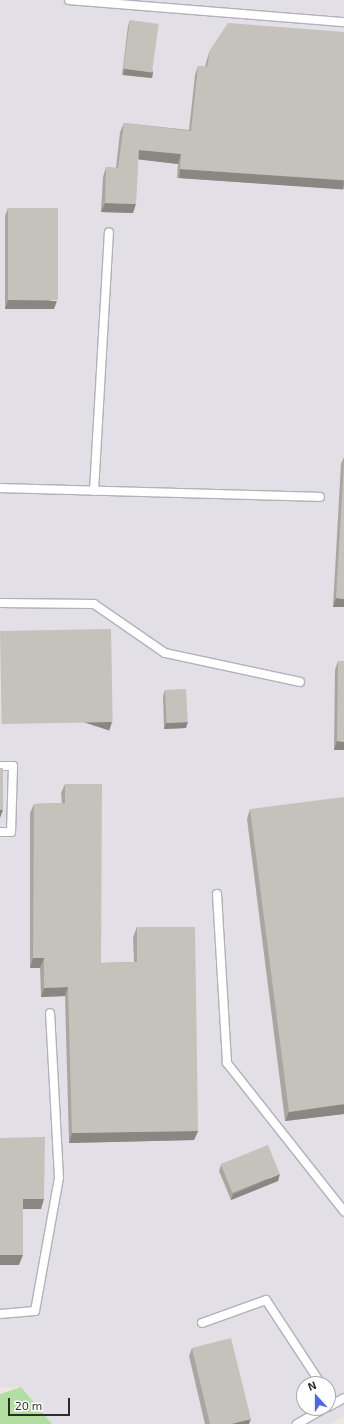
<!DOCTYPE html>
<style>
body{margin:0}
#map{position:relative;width:344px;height:1424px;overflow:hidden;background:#ece7e0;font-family:"Exo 2",sans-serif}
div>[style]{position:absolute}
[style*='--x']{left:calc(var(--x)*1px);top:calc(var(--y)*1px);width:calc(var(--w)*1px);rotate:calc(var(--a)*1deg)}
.industrial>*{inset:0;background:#e2dfe6}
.green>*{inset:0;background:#b3dea1}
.roads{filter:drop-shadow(1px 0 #b0b1bb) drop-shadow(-1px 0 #b0b1bb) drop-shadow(0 1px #b0b1bb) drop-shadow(0 -1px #b0b1bb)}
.service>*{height:8px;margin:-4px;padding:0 4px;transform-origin:4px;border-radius:4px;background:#fff}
.wall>*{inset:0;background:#a9a6a1}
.shaded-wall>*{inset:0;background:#8a8783;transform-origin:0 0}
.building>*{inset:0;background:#c5c1bb;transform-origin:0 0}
span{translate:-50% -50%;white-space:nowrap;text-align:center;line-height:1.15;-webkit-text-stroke:3.5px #fff;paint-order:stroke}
.north{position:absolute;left:296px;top:1376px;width:40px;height:40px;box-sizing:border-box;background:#fff;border:1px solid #ababab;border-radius:50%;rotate:339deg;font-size:11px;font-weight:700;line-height:16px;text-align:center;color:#2c2c2c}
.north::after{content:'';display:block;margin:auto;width:14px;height:18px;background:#4f65ea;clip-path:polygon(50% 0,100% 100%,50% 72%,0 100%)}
.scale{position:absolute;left:8px;top:1398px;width:62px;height:18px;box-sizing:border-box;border:2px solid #2c2c2c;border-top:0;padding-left:5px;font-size:12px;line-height:14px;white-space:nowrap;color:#2c2c2c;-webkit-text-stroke:3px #fff;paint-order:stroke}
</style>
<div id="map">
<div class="industrial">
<div style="clip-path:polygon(evenodd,0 0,344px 0,344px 1416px,330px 1424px,52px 1424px,21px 1387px,0 1387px,0 0,304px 1384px,328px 1384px,328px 1408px,304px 1408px,304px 1384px)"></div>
</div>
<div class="green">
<div style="clip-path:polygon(21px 1387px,52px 1424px,0 1424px,0 1394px)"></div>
</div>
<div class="roads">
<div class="service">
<div style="--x:69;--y:0;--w:276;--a:4.6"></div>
<div style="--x:0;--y:488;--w:320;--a:1.6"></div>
<div style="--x:94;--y:491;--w:259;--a:-86.7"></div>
<div style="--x:0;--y:603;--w:94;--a:0.6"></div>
<div style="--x:94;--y:604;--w:86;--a:34.6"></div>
<div style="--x:165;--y:653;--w:138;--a:12.1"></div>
<div style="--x:0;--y:766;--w:13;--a:0"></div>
<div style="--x:13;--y:766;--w:66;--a:91.7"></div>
<div style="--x:11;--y:832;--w:11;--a:180"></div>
<div style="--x:217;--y:894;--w:169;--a:86.6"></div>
<div style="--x:227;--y:1063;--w:189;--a:51.7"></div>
<div style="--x:0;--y:1314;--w:35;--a:-5"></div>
<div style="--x:35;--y:1311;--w:135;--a:-79.8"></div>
<div style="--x:59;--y:1178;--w:165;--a:-93.1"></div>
<div style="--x:202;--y:1323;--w:68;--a:-19.8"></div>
<div style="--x:266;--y:1300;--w:100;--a:56.8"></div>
<div style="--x:328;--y:1395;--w:10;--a:53"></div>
<div style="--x:328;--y:1407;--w:18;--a:-29"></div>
<div style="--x:297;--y:1424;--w:32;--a:-30"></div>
</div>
</div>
<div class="wall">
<div style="clip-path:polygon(130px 20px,153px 72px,151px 78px,122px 75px,128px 26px)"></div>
<div style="clip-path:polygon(344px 32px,344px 189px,177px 178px,178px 164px,138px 159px,133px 213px,101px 212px,103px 177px,106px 167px,116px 168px,120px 132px,124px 123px,189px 130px,195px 75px,198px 66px,205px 67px,207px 59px,210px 50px)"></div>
<div style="clip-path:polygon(8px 208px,54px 309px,5px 309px,5px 216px)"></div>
<div style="clip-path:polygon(344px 457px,344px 607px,333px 607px,341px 464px)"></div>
<div style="clip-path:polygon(338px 661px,344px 750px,334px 750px,335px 670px)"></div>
<div style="clip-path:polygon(165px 690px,186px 728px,164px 729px,163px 696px)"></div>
<div style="clip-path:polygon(65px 784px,101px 963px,134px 962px,133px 937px,137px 927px,198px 1131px,194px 1140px,69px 1143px,65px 996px,41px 997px,40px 968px,30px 968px,30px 813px,34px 804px,62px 803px,61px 793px)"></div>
<div style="clip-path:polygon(250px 809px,344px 1114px,285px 1121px,247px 819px)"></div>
<div style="clip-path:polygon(221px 1165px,278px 1181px,231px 1200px,219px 1171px)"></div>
<div style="clip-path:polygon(192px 1348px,249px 1424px,205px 1424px,189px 1356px)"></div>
</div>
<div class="shaded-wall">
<div style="left:124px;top:69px;width:29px;height:6px;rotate:6deg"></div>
<div style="clip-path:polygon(139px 150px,181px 154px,178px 164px,135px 159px)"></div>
<div style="left:180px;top:169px;width:164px;height:9px;rotate:4deg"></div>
<div style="clip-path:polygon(105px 203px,136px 204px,133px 213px,101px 212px)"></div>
<div style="clip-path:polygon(8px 300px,57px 301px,54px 309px,5px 309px)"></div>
<div style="clip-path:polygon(336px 598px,344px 599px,344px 607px,333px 607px)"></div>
<div style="left:112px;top:722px;width:9px;height:112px;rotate:108deg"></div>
<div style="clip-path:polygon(188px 722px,186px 728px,164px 729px,166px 723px)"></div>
<div style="clip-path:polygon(337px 741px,344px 742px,344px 750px,334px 750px)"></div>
<div style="clip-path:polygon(0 810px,3px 810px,0 818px)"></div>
<div style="clip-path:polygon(33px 958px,44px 958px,40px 968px,30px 968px)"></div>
<div style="clip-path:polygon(68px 987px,65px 996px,41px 997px,44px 988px)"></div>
<div style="clip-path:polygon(344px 1104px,344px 1114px,285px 1121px,289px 1112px)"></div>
<div style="clip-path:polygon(198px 1131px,194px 1140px,69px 1143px,72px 1133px)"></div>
<div style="clip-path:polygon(280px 1174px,278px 1181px,231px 1200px,233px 1194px)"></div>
<div style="clip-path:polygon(23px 1199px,44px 1199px,41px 1209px,19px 1209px)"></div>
<div style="clip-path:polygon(0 1255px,23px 1255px,19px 1265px,0 1265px)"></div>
<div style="clip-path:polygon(251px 1419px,249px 1424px,231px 1424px)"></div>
</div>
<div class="building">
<div style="left:130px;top:20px;width:29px;height:49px;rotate:8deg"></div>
<div style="clip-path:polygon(228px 23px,344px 32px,344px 180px,180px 169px,181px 154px,139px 150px,136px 204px,105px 203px,106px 167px,118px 168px,124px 123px,191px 131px,198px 66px,207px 67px,210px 50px)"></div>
<div style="left:8px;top:208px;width:50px;height:92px"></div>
<div style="clip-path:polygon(344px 462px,344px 599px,336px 598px)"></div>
<div style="left:111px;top:629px;width:93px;height:111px;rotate:89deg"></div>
<div style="clip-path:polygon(338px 661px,344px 661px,344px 742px,337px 741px)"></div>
<div style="left:186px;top:689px;width:33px;height:21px;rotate:87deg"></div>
<div style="left:0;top:768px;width:3px;height:42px"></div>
<div style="clip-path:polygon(65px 784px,102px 784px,101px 963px,137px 962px,137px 927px,195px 927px,198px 1131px,72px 1133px,68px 987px,44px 988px,44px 958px,33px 958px,34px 804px,65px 803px)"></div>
<div style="clip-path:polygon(344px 797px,344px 1104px,289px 1112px,250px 809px)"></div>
<div style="clip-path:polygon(45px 1137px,44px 1199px,23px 1199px,23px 1255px,0 1255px,0 1138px)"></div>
<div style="left:268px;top:1145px;width:31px;height:51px;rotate:68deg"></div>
<div style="clip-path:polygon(231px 1338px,251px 1419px,231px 1424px,210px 1424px,192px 1348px)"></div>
</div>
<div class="north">N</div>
<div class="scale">20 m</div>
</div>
